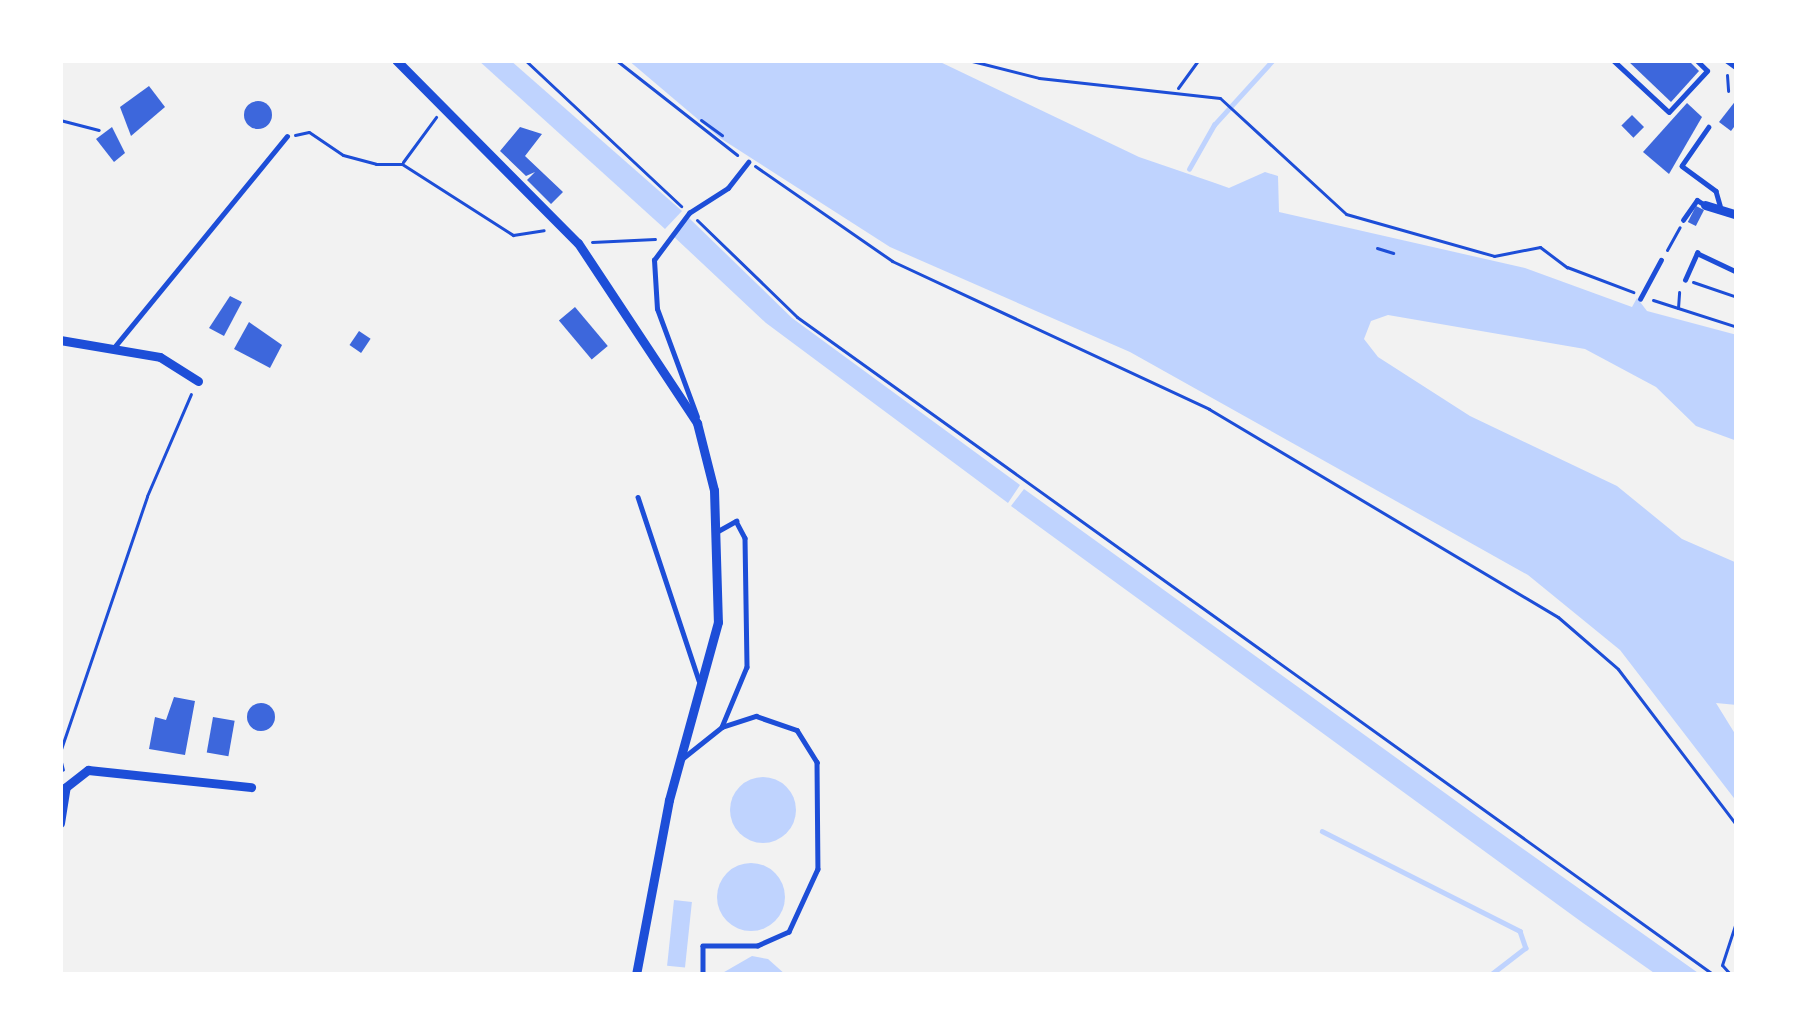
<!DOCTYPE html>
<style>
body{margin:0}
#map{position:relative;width:1797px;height:1035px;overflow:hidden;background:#f2f2f2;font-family:Inter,sans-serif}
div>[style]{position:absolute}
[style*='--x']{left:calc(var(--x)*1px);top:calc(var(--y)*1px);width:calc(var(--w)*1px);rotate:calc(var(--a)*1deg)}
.water>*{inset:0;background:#bfd3fe;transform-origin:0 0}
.round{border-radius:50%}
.stream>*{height:4.5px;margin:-2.25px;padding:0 2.25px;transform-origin:2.25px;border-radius:2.25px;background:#bfd3fe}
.building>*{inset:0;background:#3d67dc;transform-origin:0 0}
.path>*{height:3px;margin:-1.5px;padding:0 1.5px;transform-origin:1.5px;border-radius:1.5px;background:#1d4ed8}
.service>*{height:4.5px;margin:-2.25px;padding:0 2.25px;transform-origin:2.25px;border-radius:2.25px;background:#1d4ed8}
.minor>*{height:9px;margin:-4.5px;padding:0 4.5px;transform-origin:4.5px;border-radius:4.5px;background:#1d4ed8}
span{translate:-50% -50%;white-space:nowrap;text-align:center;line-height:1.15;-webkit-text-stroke:12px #fff;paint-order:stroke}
.frame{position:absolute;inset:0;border:63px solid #fff;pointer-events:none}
</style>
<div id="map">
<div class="water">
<div style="clip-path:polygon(478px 60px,510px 60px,682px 211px,665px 229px)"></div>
<div style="clip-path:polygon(628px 60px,936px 60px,1139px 157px,1215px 183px,1229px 188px,1265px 172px,1278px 176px,1279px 212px,1525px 268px,1632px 307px,1637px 298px,1647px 311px,1737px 335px,1737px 441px,1696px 426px,1656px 387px,1585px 349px,1388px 315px,1371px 321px,1364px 339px,1378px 357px,1470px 416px,1617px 486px,1682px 539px,1737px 563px,1737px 705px,1716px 703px,1737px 737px,1737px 802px,1620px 650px,1528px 575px,1130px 352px,890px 247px,720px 138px)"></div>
<div style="clip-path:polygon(689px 218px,792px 318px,1020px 485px,1008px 503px,766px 323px,671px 234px)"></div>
<div style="clip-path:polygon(1024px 489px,1481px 819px,1701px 975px,1657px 975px,1583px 923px,1011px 506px)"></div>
<div class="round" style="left:730px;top:777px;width:66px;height:66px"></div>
<div class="round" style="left:717px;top:863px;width:68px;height:68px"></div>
<div style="left:674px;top:900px;width:18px;height:66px;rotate:6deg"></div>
<div style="clip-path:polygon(752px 956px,768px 959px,786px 975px,719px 975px)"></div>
</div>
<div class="stream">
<div style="--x:1189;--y:169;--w:51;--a:-60.4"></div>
<div style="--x:1214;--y:125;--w:88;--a:-47.8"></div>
<div style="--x:1322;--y:831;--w:222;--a:26.8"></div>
<div style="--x:1520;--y:931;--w:18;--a:71"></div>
<div style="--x:1526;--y:948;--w:44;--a:142.4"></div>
</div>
<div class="building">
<div style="clip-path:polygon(1627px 60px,1688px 60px,1699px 71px,1671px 102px)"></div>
<div style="clip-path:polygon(149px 86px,165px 107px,131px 136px,120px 107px)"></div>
<div style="clip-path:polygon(1737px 99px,1737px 123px,1731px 131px,1719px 122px)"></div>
<div class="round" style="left:244px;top:101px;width:28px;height:28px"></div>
<div style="clip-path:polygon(1687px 103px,1702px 117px,1669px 174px,1643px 152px)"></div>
<div style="left:1632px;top:115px;width:17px;height:15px;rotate:45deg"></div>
<div style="clip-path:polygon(112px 127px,125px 153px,114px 162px,96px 139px)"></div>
<div style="clip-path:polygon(520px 127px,542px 134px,525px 156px,563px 192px,551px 204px,527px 180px,535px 172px,526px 176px,500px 151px)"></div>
<div style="left:1696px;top:206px;width:9px;height:18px;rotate:27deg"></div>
<div style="clip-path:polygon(230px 296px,242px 302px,224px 336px,209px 328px)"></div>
<div style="left:575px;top:307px;width:51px;height:21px;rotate:50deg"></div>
<div style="clip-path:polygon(249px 322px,282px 345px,270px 368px,234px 349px)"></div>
<div style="left:359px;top:331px;width:14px;height:17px;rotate:34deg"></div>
<div style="clip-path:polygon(174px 697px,195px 701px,185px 755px,149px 749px,155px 717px,166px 720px)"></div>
<div class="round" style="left:247px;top:703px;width:28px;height:28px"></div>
<div style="left:213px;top:717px;width:22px;height:36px;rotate:10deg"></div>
</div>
<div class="path">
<div style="--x:525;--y:60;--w:214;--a:43.1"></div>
<div style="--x:616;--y:60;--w:154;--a:38.1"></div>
<div style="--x:968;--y:60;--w:73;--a:14.2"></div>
<div style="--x:1039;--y:78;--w:182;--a:6.3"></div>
<div style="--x:1220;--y:98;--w:171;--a:42.6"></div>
<div style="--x:1346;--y:214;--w:154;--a:15.8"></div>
<div style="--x:1494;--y:256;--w:47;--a:-11.1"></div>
<div style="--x:1540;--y:247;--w:34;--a:37"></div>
<div style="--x:1567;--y:267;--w:71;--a:20.7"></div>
<div style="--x:1469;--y:60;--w:32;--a:0"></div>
<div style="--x:1727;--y:75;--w:16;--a:86"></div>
<div style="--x:1178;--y:88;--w:34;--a:-54"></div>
<div style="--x:60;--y:120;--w:40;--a:14.4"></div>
<div style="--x:701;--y:120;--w:26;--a:36"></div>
<div style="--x:295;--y:135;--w:14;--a:-12"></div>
<div style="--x:309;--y:132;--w:41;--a:34.1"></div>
<div style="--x:343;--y:155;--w:34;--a:15"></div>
<div style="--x:376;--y:164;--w:26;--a:0"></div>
<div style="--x:402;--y:164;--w:132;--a:32.6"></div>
<div style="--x:513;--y:235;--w:31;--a:-9"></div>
<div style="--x:403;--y:162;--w:56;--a:-53.7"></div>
<div style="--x:755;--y:166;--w:167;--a:34.7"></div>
<div style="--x:892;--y:261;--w:350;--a:25"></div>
<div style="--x:1209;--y:409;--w:406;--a:30.8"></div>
<div style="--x:1558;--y:617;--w:79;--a:40.9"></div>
<div style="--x:1618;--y:669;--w:197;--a:52.8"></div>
<div style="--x:697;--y:220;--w:139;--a:44.1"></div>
<div style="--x:797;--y:317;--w:1129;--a:35.66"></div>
<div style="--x:592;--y:242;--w:63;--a:-2.7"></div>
<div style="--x:1377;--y:248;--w:17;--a:17"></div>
<div style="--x:1667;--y:250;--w:26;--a:-61"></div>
<div style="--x:1693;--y:282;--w:46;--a:18.8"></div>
<div style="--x:1653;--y:300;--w:88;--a:17.8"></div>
<div style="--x:1678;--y:308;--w:16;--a:-86"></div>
<div style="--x:60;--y:752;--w:270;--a:-71.2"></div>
<div style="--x:147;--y:496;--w:111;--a:-66.7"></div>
<div style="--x:60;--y:758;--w:12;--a:76"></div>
<div style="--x:1731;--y:975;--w:13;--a:-132"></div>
<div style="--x:1722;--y:965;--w:48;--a:-71.9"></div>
</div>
<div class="service">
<div style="--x:1613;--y:60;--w:76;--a:42.9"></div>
<div style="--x:1669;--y:112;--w:56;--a:-47.2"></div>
<div style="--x:1707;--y:71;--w:16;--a:-135"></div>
<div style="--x:1726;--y:60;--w:14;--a:36"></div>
<div style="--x:1709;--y:127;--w:47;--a:124.7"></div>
<div style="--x:1682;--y:166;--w:42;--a:36.3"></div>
<div style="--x:1716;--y:191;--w:15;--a:74"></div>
<div style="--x:1683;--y:220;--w:24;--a:-55"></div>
<div style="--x:1697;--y:200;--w:9;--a:32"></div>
<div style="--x:1685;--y:280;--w:30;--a:-66"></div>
<div style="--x:1697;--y:253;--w:44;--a:25.4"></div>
<div style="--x:1640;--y:299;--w:44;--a:-61.7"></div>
<div style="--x:112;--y:350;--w:276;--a:-50.7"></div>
<div style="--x:697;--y:417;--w:115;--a:-110.3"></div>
<div style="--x:657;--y:309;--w:49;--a:-93.5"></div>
<div style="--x:654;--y:260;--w:59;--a:-53.3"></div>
<div style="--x:689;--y:213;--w:46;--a:-32.7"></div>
<div style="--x:728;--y:188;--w:33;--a:-52"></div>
<div style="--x:638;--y:497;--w:193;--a:71.6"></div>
<div style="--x:718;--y:531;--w:21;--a:-29"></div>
<div style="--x:736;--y:521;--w:19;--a:62"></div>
<div style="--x:745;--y:538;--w:129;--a:89.1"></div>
<div style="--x:747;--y:667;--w:65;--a:112.6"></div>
<div style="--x:683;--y:758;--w:50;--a:-38.5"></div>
<div style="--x:722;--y:727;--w:36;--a:-18"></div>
<div style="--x:756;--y:716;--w:43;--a:18.9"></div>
<div style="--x:797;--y:730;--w:38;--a:58"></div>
<div style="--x:817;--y:762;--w:107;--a:89.5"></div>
<div style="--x:818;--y:869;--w:69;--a:114.7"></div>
<div style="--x:789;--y:932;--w:34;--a:156"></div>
<div style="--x:758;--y:946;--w:55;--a:180"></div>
<div style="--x:703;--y:946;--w:29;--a:90"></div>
</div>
<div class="minor">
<div style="--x:396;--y:60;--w:258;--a:45.2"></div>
<div style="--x:578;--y:243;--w:216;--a:56.5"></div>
<div style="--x:697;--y:423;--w:69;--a:75.8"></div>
<div style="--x:714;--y:490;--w:132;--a:88.3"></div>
<div style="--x:718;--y:622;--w:185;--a:105.4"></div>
<div style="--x:669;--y:800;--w:178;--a:100.7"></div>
<div style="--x:1705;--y:205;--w:34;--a:17"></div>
<div style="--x:60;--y:340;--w:101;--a:9.6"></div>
<div style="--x:160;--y:357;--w:45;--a:32.3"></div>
<div style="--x:60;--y:823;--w:36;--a:-81"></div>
<div style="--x:66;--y:787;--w:28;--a:-38"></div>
<div style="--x:88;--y:770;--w:164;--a:6"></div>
</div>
<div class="frame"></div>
</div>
